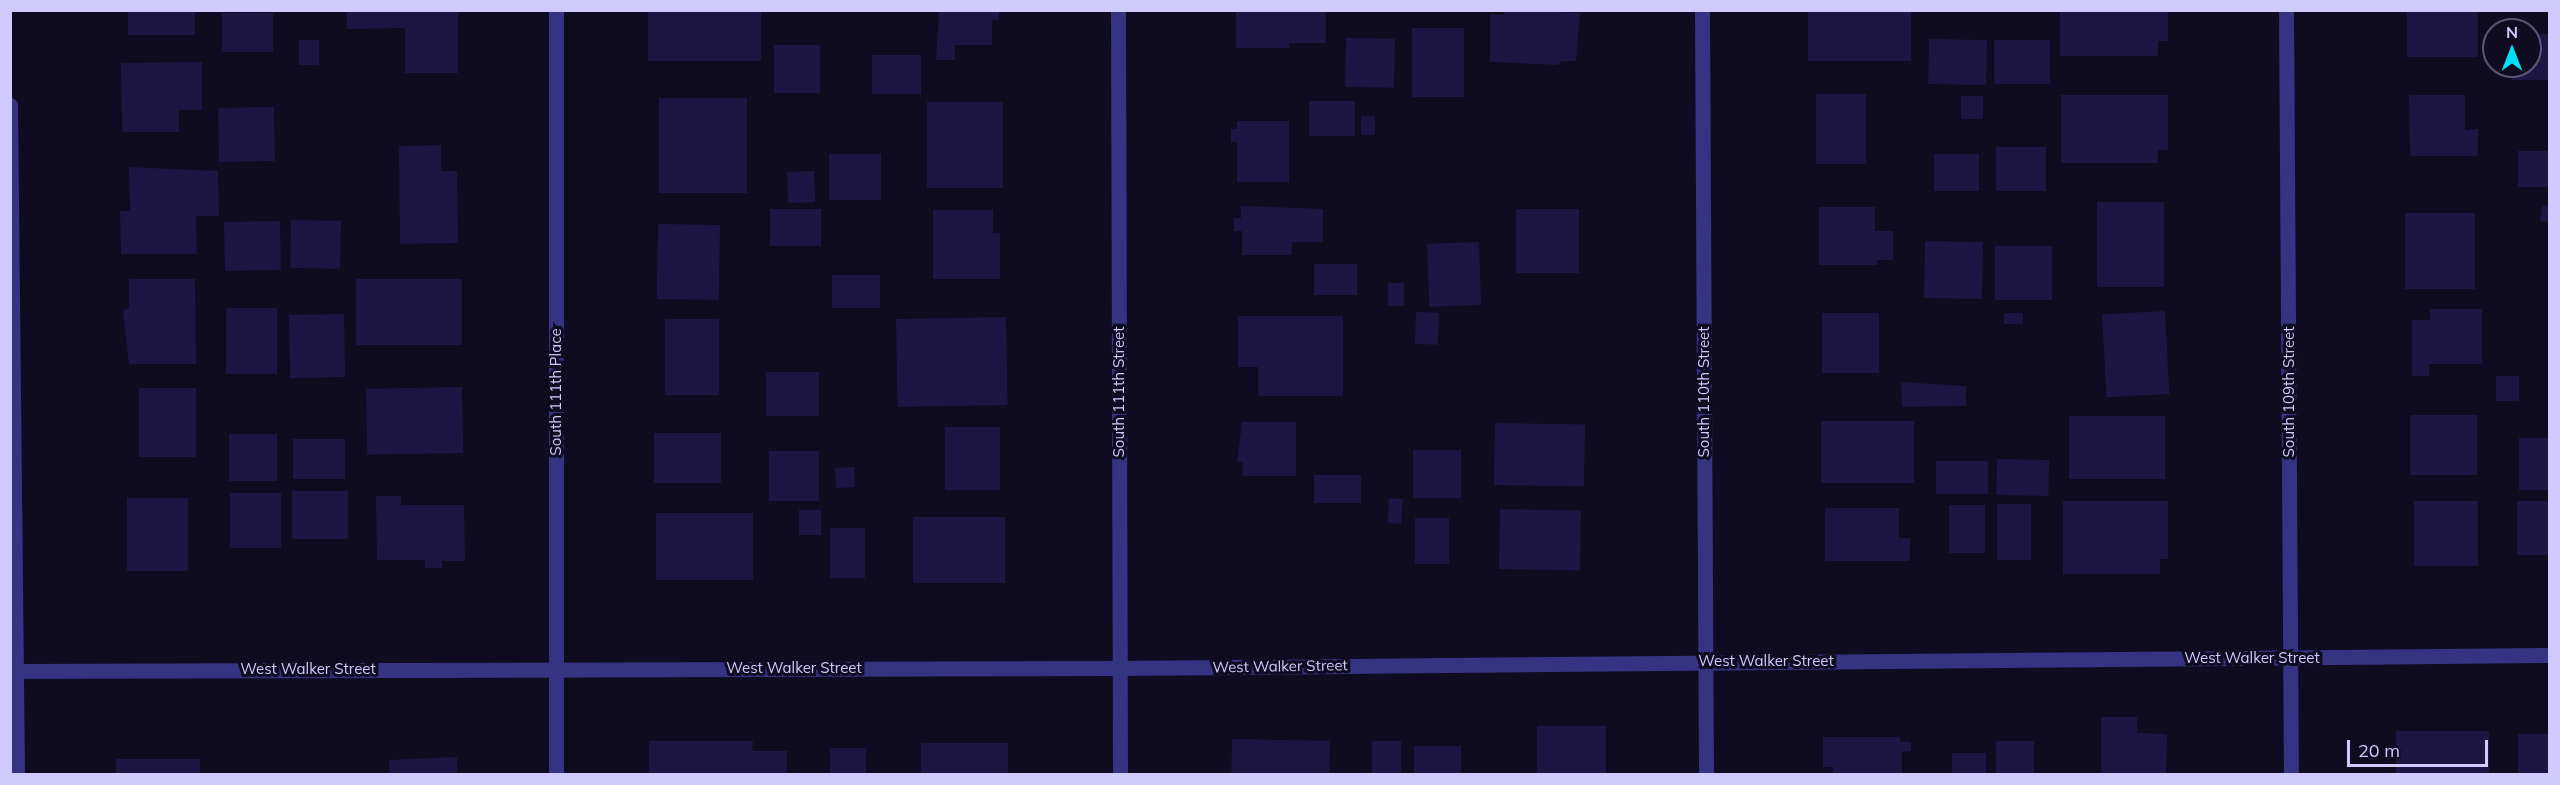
<!DOCTYPE html>
<style>
body{margin:0}
#map{position:relative;width:2560px;height:785px;overflow:hidden;background:#0f0b20;font-family:Mulish,sans-serif}
div>[style]{position:absolute}
[style*='--x']{left:calc(var(--x)*1px);top:calc(var(--y)*1px);width:calc(var(--w)*1px);rotate:calc(var(--a)*1deg)}
.building>*{inset:0;background:#1e1642;transform-origin:0 0}
.minor>*{height:15px;margin:-7.5px;padding:0 7.5px;transform-origin:7.5px;border-radius:7.5px;background:#353382}
span{translate:-50% -50%;white-space:nowrap;text-align:center;line-height:1.15;-webkit-text-stroke:6px #0f0b20;paint-order:stroke}
.street-label{font-size:15px;color:#d0caff}
.frame{position:absolute;inset:0;border:12px solid #d0caff;pointer-events:none}
.north{position:absolute;left:2482px;top:18px;width:60px;height:60px;box-sizing:border-box;background:#0f0b20;border:2px solid #5c5779;border-radius:50%;rotate:0deg;font-size:16px;font-weight:700;line-height:24px;text-align:center;color:#d0caff}
.north::after{content:'';display:block;margin:auto;width:21px;height:27px;background:#00dff5;clip-path:polygon(50% 0,100% 100%,50% 72%,0 100%)}
.scale{position:absolute;left:2347px;top:740px;width:141px;height:27px;box-sizing:border-box;border:3px solid #d0caff;border-top:0;padding-left:8px;font-size:18px;line-height:21px;white-space:nowrap;color:#d0caff;-webkit-text-stroke:4px #0f0b20;paint-order:stroke}
</style>
<div id="map">
<div class="building">
<div style="left:128px;top:10px;width:67px;height:25px"></div>
<div style="clip-path:polygon(347px 10px,458px 10px,458px 73px,405px 73px,405px 28px,347px 29px)"></div>
<div style="left:648px;top:10px;width:113px;height:51px"></div>
<div style="clip-path:polygon(939px 10px,999px 10px,999px 20px,992px 20px,992px 45px,955px 45px,955px 60px,936px 60px)"></div>
<div style="clip-path:polygon(1236px 10px,1326px 10px,1326px 43px,1289px 43px,1289px 48px,1236px 48px)"></div>
<div style="clip-path:polygon(1504px 10px,1580px 13px,1576px 61px,1562px 61px,1557px 65px,1490px 62px,1490px 14px,1504px 15px)"></div>
<div style="left:1808px;top:10px;width:103px;height:51px"></div>
<div style="clip-path:polygon(2060px 10px,2168px 10px,2168px 41px,2158px 41px,2158px 56px,2060px 56px)"></div>
<div style="left:2407px;top:10px;width:71px;height:47px"></div>
<div style="left:222px;top:13px;width:51px;height:39px"></div>
<div style="left:1412px;top:28px;width:52px;height:69px"></div>
<div style="clip-path:polygon(2530px 34px,2550px 34px,2550px 80px,2512px 80px,2512px 66px,2530px 66px)"></div>
<div style="left:1346px;top:38px;width:49px;height:49px;rotate:1deg"></div>
<div style="left:1929px;top:39px;width:58px;height:45px;rotate:1deg"></div>
<div style="left:319px;top:40px;width:25px;height:20px;rotate:90deg"></div>
<div style="left:1994px;top:40px;width:56px;height:44px"></div>
<div style="left:774px;top:45px;width:46px;height:48px"></div>
<div style="left:921px;top:55px;width:39px;height:49px;rotate:90deg"></div>
<div style="clip-path:polygon(202px 62px,202px 110px,179px 110px,179px 132px,122px 132px,121px 63px)"></div>
<div style="left:1816px;top:94px;width:50px;height:70px"></div>
<div style="clip-path:polygon(2061px 95px,2168px 95px,2168px 150px,2158px 150px,2158px 163px,2061px 163px)"></div>
<div style="clip-path:polygon(2409px 95px,2465px 95px,2465px 130px,2478px 129px,2478px 156px,2410px 156px)"></div>
<div style="left:1961px;top:96px;width:22px;height:23px"></div>
<div style="left:659px;top:98px;width:88px;height:95px"></div>
<div style="left:1309px;top:101px;width:46px;height:35px"></div>
<div style="left:927px;top:102px;width:76px;height:86px"></div>
<div style="left:274px;top:107px;width:54px;height:56px;rotate:89deg"></div>
<div style="left:1361px;top:116px;width:14px;height:19px"></div>
<div style="clip-path:polygon(1237px 121px,1289px 121px,1289px 182px,1237px 182px,1237px 142px,1231px 142px,1231px 129px,1237px 129px)"></div>
<div style="clip-path:polygon(441px 145px,441px 171px,457px 171px,458px 243px,400px 244px,399px 146px)"></div>
<div style="left:1996px;top:147px;width:50px;height:44px"></div>
<div style="left:2550px;top:151px;width:36px;height:32px;rotate:90deg"></div>
<div style="left:829px;top:154px;width:52px;height:46px"></div>
<div style="left:1934px;top:154px;width:45px;height:37px"></div>
<div style="clip-path:polygon(129px 167px,218px 171px,219px 216px,196px 216px,197px 254px,121px 254px,120px 211px,130px 211px)"></div>
<div style="left:814px;top:171px;width:31px;height:27px;rotate:88deg"></div>
<div style="left:2097px;top:202px;width:67px;height:85px"></div>
<div style="left:2542px;top:205px;width:8px;height:16px;rotate:7deg"></div>
<div style="clip-path:polygon(1241px 206px,1323px 209px,1323px 242px,1292px 242px,1291px 255px,1242px 255px,1242px 231px,1234px 231px,1234px 218px,1241px 218px)"></div>
<div style="clip-path:polygon(1819px 207px,1875px 207px,1875px 231px,1893px 231px,1893px 260px,1877px 260px,1877px 265px,1819px 265px)"></div>
<div style="left:770px;top:209px;width:51px;height:37px"></div>
<div style="left:1516px;top:209px;width:63px;height:64px"></div>
<div style="clip-path:polygon(933px 210px,993px 210px,993px 233px,1000px 233px,1000px 279px,933px 279px)"></div>
<div style="left:2405px;top:213px;width:70px;height:76px"></div>
<div style="left:291px;top:220px;width:50px;height:48px;rotate:1deg"></div>
<div style="left:280px;top:221px;width:49px;height:56px;rotate:89deg"></div>
<div style="left:658px;top:224px;width:62px;height:75px;rotate:1deg"></div>
<div style="left:1925px;top:241px;width:58px;height:57px;rotate:1deg"></div>
<div style="left:1479px;top:242px;width:63px;height:52px;rotate:88deg"></div>
<div style="left:1995px;top:246px;width:57px;height:54px"></div>
<div style="left:1314px;top:264px;width:43px;height:31px"></div>
<div style="left:832px;top:275px;width:48px;height:33px"></div>
<div style="clip-path:polygon(129px 279px,195px 279px,196px 364px,129px 364px,123px 310px,129px 309px)"></div>
<div style="left:356px;top:279px;width:106px;height:66px"></div>
<div style="left:1388px;top:283px;width:16px;height:23px"></div>
<div style="left:226px;top:308px;width:51px;height:66px"></div>
<div style="clip-path:polygon(2430px 309px,2482px 309px,2482px 364px,2429px 364px,2429px 376px,2412px 376px,2412px 320px,2430px 320px)"></div>
<div style="left:2165px;top:311px;width:83px;height:63px;rotate:87deg"></div>
<div style="left:1416px;top:312px;width:23px;height:32px;rotate:2deg"></div>
<div style="left:1822px;top:313px;width:57px;height:60px"></div>
<div style="left:2004px;top:313px;width:19px;height:11px"></div>
<div style="left:344px;top:314px;width:63px;height:55px;rotate:89deg"></div>
<div style="clip-path:polygon(1238px 316px,1343px 316px,1343px 396px,1258px 396px,1258px 367px,1238px 367px)"></div>
<div style="left:1006px;top:317px;width:88px;height:110px;rotate:89deg"></div>
<div style="left:719px;top:319px;width:76px;height:54px;rotate:90deg"></div>
<div style="left:766px;top:372px;width:53px;height:44px"></div>
<div style="left:2496px;top:376px;width:23px;height:25px"></div>
<div style="clip-path:polygon(1901px 382px,1966px 386px,1966px 406px,1902px 407px)"></div>
<div style="left:462px;top:387px;width:66px;height:96px;rotate:89deg"></div>
<div style="left:196px;top:388px;width:69px;height:57px;rotate:90deg"></div>
<div style="left:2410px;top:415px;width:67px;height:60px"></div>
<div style="left:2069px;top:416px;width:96px;height:63px"></div>
<div style="left:1821px;top:421px;width:93px;height:62px"></div>
<div style="clip-path:polygon(1242px 422px,1296px 422px,1296px 476px,1242px 476px,1243px 462px,1237px 462px)"></div>
<div style="left:1495px;top:423px;width:90px;height:62px;rotate:1deg"></div>
<div style="left:945px;top:427px;width:55px;height:63px"></div>
<div style="left:654px;top:433px;width:67px;height:50px"></div>
<div style="left:229px;top:434px;width:48px;height:47px"></div>
<div style="left:2519px;top:438px;width:31px;height:52px"></div>
<div style="left:293px;top:439px;width:52px;height:40px"></div>
<div style="left:1413px;top:450px;width:48px;height:48px"></div>
<div style="left:769px;top:451px;width:50px;height:50px"></div>
<div style="left:1997px;top:459px;width:52px;height:36px;rotate:1deg"></div>
<div style="left:1936px;top:461px;width:52px;height:33px"></div>
<div style="left:854px;top:467px;width:20px;height:19px;rotate:87deg"></div>
<div style="left:1314px;top:475px;width:47px;height:28px"></div>
<div style="left:348px;top:491px;width:48px;height:56px;rotate:90deg"></div>
<div style="left:230px;top:493px;width:51px;height:55px"></div>
<div style="clip-path:polygon(376px 496px,401px 496px,401px 505px,464px 505px,465px 561px,442px 561px,442px 568px,425px 568px,425px 560px,377px 560px)"></div>
<div style="left:127px;top:498px;width:61px;height:73px"></div>
<div style="left:1389px;top:498px;width:14px;height:25px;rotate:4deg"></div>
<div style="clip-path:polygon(2063px 501px,2168px 501px,2168px 559px,2160px 559px,2160px 574px,2063px 574px)"></div>
<div style="left:2414px;top:501px;width:64px;height:65px"></div>
<div style="left:2517px;top:501px;width:33px;height:54px"></div>
<div style="left:1997px;top:504px;width:34px;height:56px"></div>
<div style="left:1949px;top:505px;width:36px;height:48px"></div>
<div style="clip-path:polygon(1825px 508px,1899px 508px,1899px 538px,1910px 538px,1910px 561px,1825px 561px)"></div>
<div style="left:1500px;top:509px;width:81px;height:60px;rotate:1deg"></div>
<div style="left:799px;top:510px;width:22px;height:25px"></div>
<div style="left:656px;top:513px;width:97px;height:67px"></div>
<div style="left:913px;top:517px;width:92px;height:66px"></div>
<div style="left:1415px;top:518px;width:34px;height:46px"></div>
<div style="left:830px;top:528px;width:35px;height:50px"></div>
<div style="clip-path:polygon(2101px 717px,2137px 717px,2137px 733px,2167px 734px,2166px 774px,2101px 774px)"></div>
<div style="left:1537px;top:726px;width:69px;height:48px"></div>
<div style="left:2489px;top:731px;width:43px;height:93px;rotate:90deg"></div>
<div style="left:2518px;top:734px;width:32px;height:40px"></div>
<div style="clip-path:polygon(1823px 737px,1900px 737px,1900px 742px,1911px 742px,1911px 751px,1902px 752px,1902px 774px,1833px 774px,1833px 767px,1823px 767px)"></div>
<div style="left:1232px;top:739px;width:98px;height:35px;rotate:1deg"></div>
<div style="clip-path:polygon(649px 741px,753px 741px,752px 751px,787px 751px,787px 774px,649px 774px)"></div>
<div style="left:1372px;top:741px;width:29px;height:33px"></div>
<div style="left:1996px;top:741px;width:38px;height:33px"></div>
<div style="left:921px;top:743px;width:87px;height:31px"></div>
<div style="left:1414px;top:746px;width:47px;height:28px"></div>
<div style="left:830px;top:748px;width:36px;height:26px"></div>
<div style="left:1952px;top:753px;width:34px;height:21px"></div>
<div style="clip-path:polygon(457px 757px,457px 774px,389px 774px,389px 760px)"></div>
<div style="left:200px;top:759px;width:15px;height:84px;rotate:90deg"></div>
</div>
<div class="minor">
<div style="--x:556;--y:10;--w:764;--a:90"></div>
<div style="--x:1118;--y:10;--w:764;--a:89.85"></div>
<div style="--x:1702;--y:10;--w:764;--a:89.7"></div>
<div style="--x:2286;--y:10;--w:764;--a:89.63"></div>
<div style="--x:10;--y:105;--w:669;--a:89.4"></div>
<div style="--x:10;--y:671;--w:1110;--a:-0.15"></div>
<div style="--x:1120;--y:668;--w:1430;--a:-0.52"></div>
</div>
<div class="street-label">
<span style="left:556px;top:392px;rotate:-90deg">South 111th Place</span>
<span style="left:1119px;top:392px;rotate:-90deg">South 111th Street</span>
<span style="left:1704px;top:392px;rotate:-90deg">South 110th Street</span>
<span style="left:2289px;top:392px;rotate:-90deg">South 109th Street</span>
<span style="left:2252px;top:658px">West Walker Street</span>
<span style="left:1766px;top:661px">West Walker Street</span>
<span style="left:1280px;top:666px;rotate:-1deg">West Walker Street</span>
<span style="left:794px;top:668px">West Walker Street</span>
<span style="left:308px;top:669px">West Walker Street</span>
</div>
<div class="frame"></div>
<div class="north">N</div>
<div class="scale">20 m</div>
</div>
